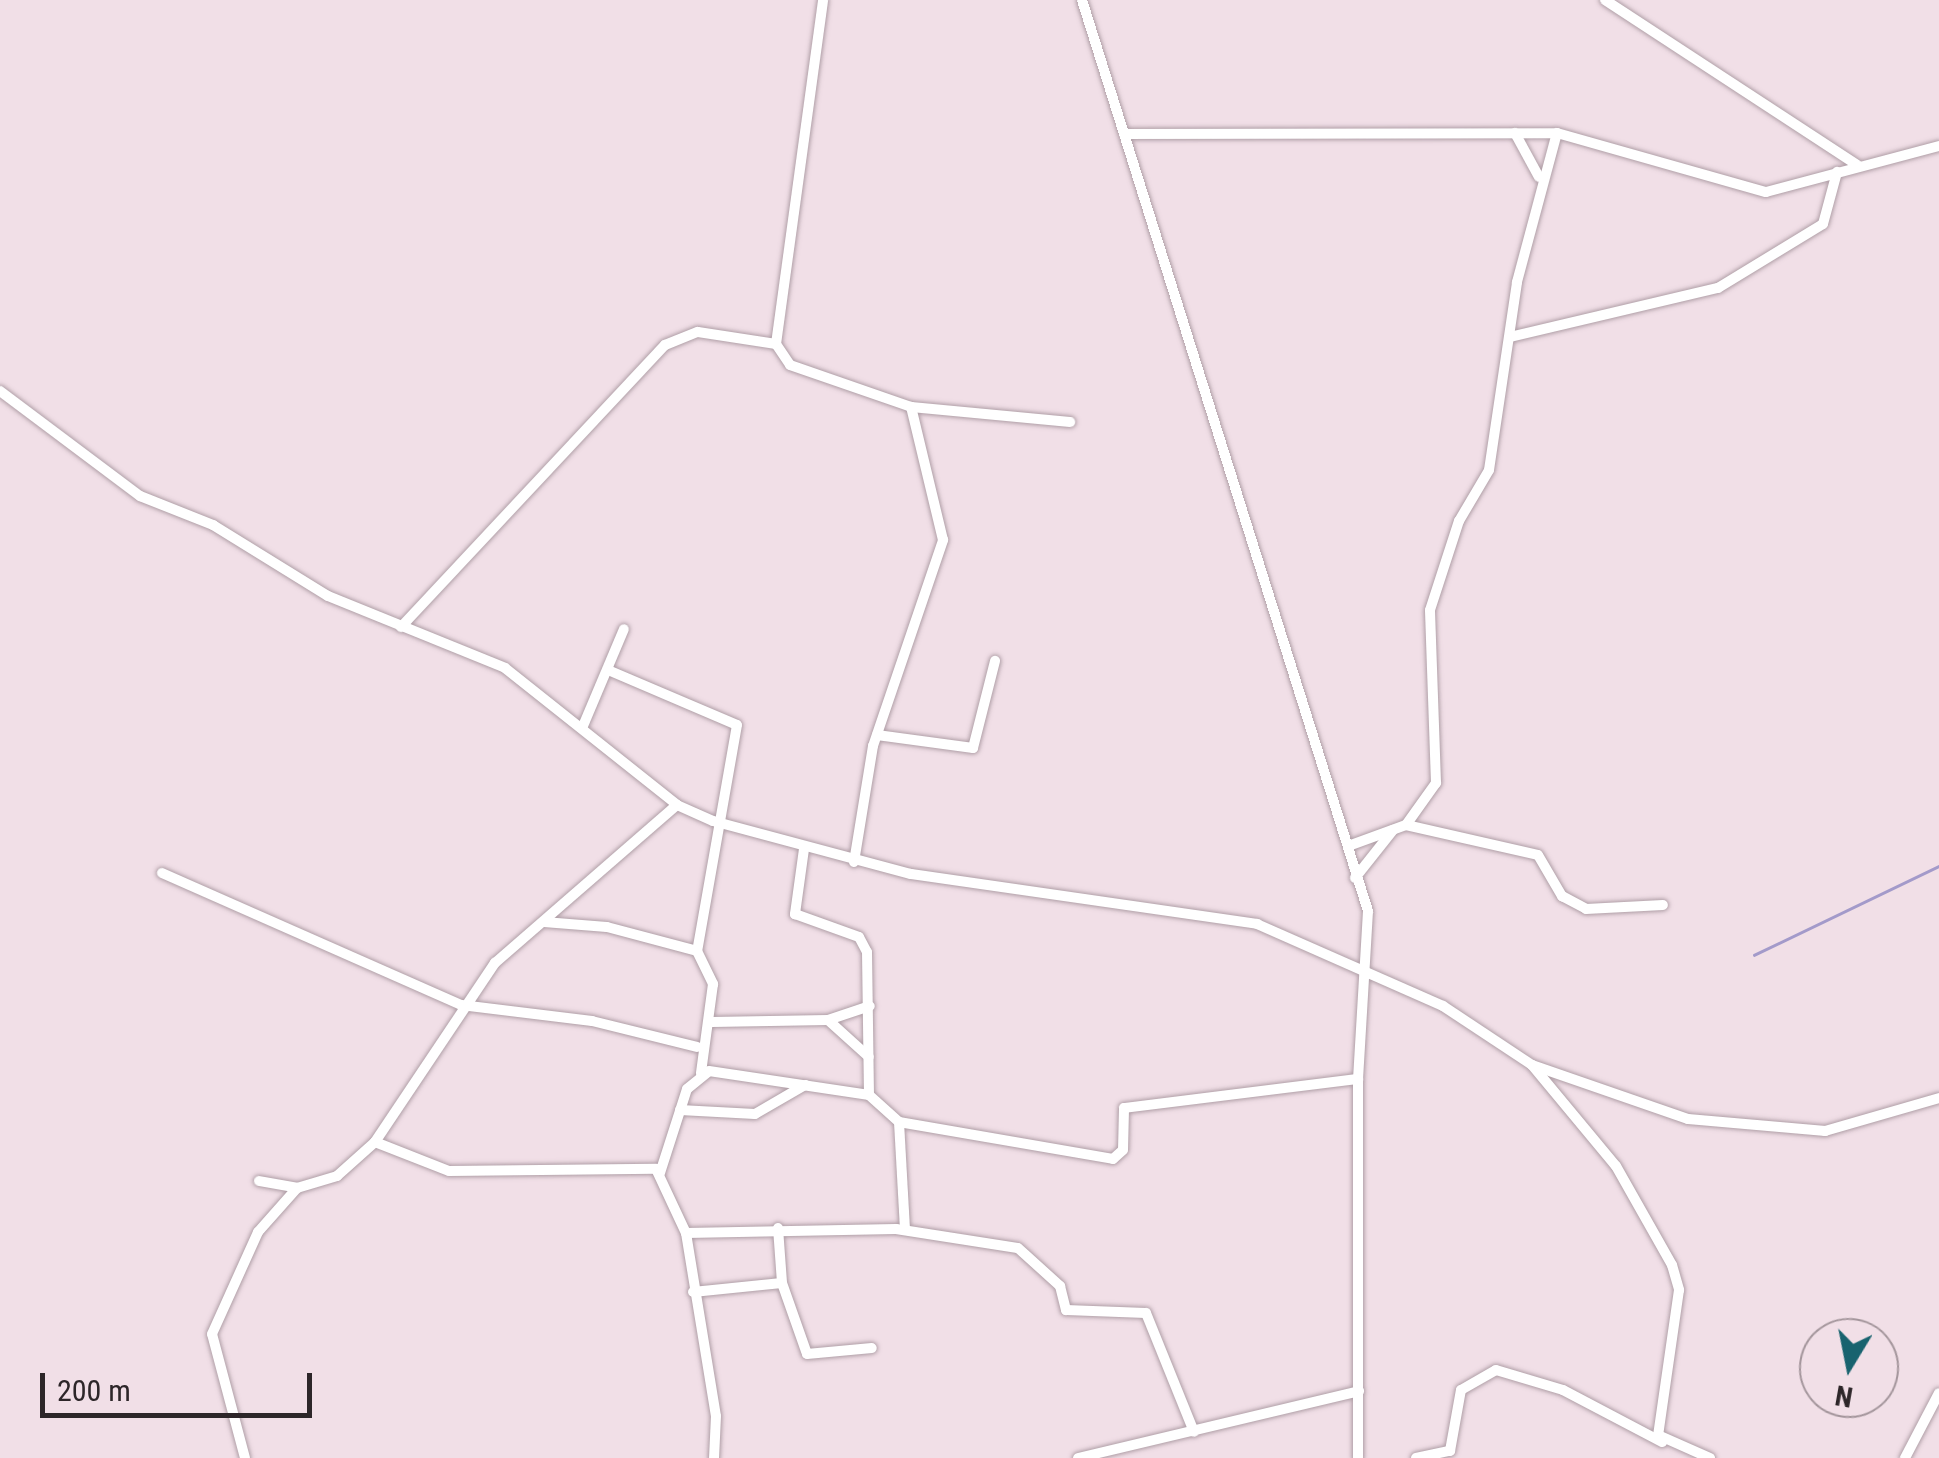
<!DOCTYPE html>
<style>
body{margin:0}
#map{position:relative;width:1939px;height:1458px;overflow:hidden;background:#f1dfe7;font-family:"Roboto Condensed",sans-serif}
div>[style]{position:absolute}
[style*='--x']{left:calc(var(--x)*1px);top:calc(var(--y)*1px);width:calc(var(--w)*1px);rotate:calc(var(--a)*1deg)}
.stream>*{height:2.5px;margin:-1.25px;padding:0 1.25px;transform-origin:1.25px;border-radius:1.25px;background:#a39aca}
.roads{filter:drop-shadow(0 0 2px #b09fa7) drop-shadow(0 0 2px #b09fa7)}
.minor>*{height:10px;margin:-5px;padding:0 5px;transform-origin:5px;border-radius:5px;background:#fff}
span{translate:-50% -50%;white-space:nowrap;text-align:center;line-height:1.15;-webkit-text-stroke:10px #f1dfe7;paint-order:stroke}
.north{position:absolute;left:1799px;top:1318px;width:100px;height:100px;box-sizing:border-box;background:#f1dfe7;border:2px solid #a3959b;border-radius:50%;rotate:190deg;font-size:28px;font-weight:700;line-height:40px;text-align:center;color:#2d2629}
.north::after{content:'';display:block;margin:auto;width:35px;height:45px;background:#18636f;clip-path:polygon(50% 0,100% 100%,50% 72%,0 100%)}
.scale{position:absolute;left:40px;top:1373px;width:272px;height:45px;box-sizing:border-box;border:5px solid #2d2629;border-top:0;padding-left:12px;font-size:30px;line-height:35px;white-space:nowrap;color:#2d2629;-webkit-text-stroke:8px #f1dfe7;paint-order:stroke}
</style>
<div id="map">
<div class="stream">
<div style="--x:1754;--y:955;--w:205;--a:-25.7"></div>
</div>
<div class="roads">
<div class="minor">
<div style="--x:1082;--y:0;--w:955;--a:72.57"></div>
<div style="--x:1368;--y:911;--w:168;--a:93.4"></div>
<div style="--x:1358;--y:1079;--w:379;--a:90"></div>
<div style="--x:1605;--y:0;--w:301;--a:33.2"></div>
<div style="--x:1515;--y:133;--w:50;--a:61.4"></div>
<div style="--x:1124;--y:134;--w:433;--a:-0.1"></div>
<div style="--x:1557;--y:133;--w:217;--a:15.8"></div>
<div style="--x:1766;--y:192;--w:179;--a:-14.9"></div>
<div style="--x:1510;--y:337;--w:214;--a:-13.3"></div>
<div style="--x:1718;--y:288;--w:123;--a:-31.4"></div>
<div style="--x:1823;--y:224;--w:54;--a:-74.9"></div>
<div style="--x:776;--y:344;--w:347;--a:-82.2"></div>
<div style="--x:0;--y:391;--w:175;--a:36.9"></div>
<div style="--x:140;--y:496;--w:79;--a:21.7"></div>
<div style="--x:213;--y:525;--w:135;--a:31.7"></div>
<div style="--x:328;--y:596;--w:191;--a:22.1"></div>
<div style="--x:505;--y:668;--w:220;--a:38.5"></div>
<div style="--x:677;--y:805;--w:39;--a:24"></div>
<div style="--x:713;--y:821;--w:205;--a:15"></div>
<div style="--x:911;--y:874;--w:350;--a:8.2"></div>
<div style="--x:1257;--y:924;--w:203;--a:23.8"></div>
<div style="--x:1443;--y:1006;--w:107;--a:33.5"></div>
<div style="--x:1532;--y:1065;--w:165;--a:19.1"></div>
<div style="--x:1688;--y:1119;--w:138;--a:5"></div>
<div style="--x:1825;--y:1131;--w:119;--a:-16.1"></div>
<div style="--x:401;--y:627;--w:386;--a:-46.9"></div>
<div style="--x:665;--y:345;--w:35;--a:-22"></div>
<div style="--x:698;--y:332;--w:79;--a:8.7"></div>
<div style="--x:776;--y:344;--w:25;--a:56"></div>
<div style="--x:790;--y:365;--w:128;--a:19.1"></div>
<div style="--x:911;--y:407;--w:160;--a:5.4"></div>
<div style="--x:608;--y:670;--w:140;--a:23.1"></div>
<div style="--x:737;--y:725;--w:230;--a:100"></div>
<div style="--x:697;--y:951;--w:37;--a:64"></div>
<div style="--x:713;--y:984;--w:90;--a:97.7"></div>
<div style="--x:583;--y:726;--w:105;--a:-67.1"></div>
<div style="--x:877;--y:735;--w:97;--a:7.7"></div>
<div style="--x:973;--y:748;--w:90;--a:-75.8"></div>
<div style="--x:1406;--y:825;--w:135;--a:12.8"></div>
<div style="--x:1538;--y:855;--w:48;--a:59.7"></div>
<div style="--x:1562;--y:896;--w:27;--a:28"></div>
<div style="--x:1586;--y:909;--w:77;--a:-3"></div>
<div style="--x:1351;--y:845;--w:59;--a:-20"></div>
<div style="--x:1406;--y:825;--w:52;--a:-54.5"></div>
<div style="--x:1436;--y:783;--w:173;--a:-92"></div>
<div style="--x:1430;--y:610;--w:94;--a:-72"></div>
<div style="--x:1459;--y:521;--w:59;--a:-59.5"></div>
<div style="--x:1489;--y:470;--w:190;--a:-81.5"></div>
<div style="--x:1517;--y:282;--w:154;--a:-75"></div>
<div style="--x:804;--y:849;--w:66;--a:97.9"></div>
<div style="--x:795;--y:914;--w:68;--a:19.8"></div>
<div style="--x:859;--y:937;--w:17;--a:62"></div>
<div style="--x:867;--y:952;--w:143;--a:89.2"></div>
<div style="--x:854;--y:862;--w:118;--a:-80.7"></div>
<div style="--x:873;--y:746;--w:218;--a:-71.2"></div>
<div style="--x:943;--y:540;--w:137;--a:-103.5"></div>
<div style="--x:162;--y:873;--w:327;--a:23.8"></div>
<div style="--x:461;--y:1005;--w:132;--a:7"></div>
<div style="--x:592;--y:1021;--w:108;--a:13.9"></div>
<div style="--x:1355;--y:878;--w:61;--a:-51.6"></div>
<div style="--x:544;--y:922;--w:63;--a:4.5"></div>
<div style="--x:607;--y:927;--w:93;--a:14.9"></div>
<div style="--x:828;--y:1020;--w:55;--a:42.1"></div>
<div style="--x:712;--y:1022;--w:116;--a:-1"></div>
<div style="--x:828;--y:1020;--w:44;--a:-18.4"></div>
<div style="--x:1532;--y:1065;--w:131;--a:50.3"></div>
<div style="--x:1616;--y:1166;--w:114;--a:60.5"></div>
<div style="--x:1672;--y:1265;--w:26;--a:74"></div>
<div style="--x:1679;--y:1290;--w:147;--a:98.2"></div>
<div style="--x:1658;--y:1435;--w:57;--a:23.9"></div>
<div style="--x:680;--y:1110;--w:75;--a:3.1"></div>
<div style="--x:755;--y:1114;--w:58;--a:-30.1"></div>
<div style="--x:899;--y:1122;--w:108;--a:86.8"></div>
<div style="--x:375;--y:1142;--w:79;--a:21.4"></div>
<div style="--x:449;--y:1171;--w:207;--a:-0.6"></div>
<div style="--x:656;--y:1169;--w:71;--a:64.9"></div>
<div style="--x:686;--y:1233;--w:185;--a:80.7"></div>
<div style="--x:716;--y:1416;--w:42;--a:92.7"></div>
<div style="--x:660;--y:1173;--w:88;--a:-72.2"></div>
<div style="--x:687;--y:1089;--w:28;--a:-39"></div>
<div style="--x:709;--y:1071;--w:162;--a:8.5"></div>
<div style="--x:869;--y:1095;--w:40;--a:42"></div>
<div style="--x:899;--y:1122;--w:217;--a:9.8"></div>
<div style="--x:1113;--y:1159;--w:13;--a:-42"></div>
<div style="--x:1123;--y:1150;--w:42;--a:-88.6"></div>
<div style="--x:1124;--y:1108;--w:236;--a:-7.1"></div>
<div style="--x:259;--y:1181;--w:39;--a:10"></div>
<div style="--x:778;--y:1228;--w:55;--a:85.8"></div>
<div style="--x:782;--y:1283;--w:75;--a:70.6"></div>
<div style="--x:807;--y:1354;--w:65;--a:-5.3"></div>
<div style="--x:686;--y:1233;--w:210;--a:-1.1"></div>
<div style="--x:896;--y:1229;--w:123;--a:8.9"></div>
<div style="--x:1018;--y:1248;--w:57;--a:42.1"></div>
<div style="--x:1060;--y:1286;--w:25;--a:76"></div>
<div style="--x:1066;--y:1310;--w:80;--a:2.1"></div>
<div style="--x:1146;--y:1313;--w:128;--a:68"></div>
<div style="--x:693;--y:1292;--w:89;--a:-5.8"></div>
<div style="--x:245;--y:1458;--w:128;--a:-104.9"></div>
<div style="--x:212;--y:1334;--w:112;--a:-65.7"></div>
<div style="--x:258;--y:1232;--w:59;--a:-48.4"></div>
<div style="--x:297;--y:1188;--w:42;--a:-16.7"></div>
<div style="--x:337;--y:1176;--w:51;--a:-41.8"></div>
<div style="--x:375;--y:1142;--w:216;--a:-56.2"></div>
<div style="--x:495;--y:963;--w:241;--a:-41"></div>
<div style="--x:1078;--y:1458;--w:289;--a:-13.4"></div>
<div style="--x:1416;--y:1458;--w:35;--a:-12"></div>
<div style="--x:1450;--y:1451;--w:62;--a:-79.8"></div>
<div style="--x:1461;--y:1390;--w:40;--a:-29.7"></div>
<div style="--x:1496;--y:1370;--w:70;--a:16.6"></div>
<div style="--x:1563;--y:1390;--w:112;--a:27.7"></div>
<div style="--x:1905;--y:1458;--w:73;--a:-62.4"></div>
</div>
</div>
<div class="north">N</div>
<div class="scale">200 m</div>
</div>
